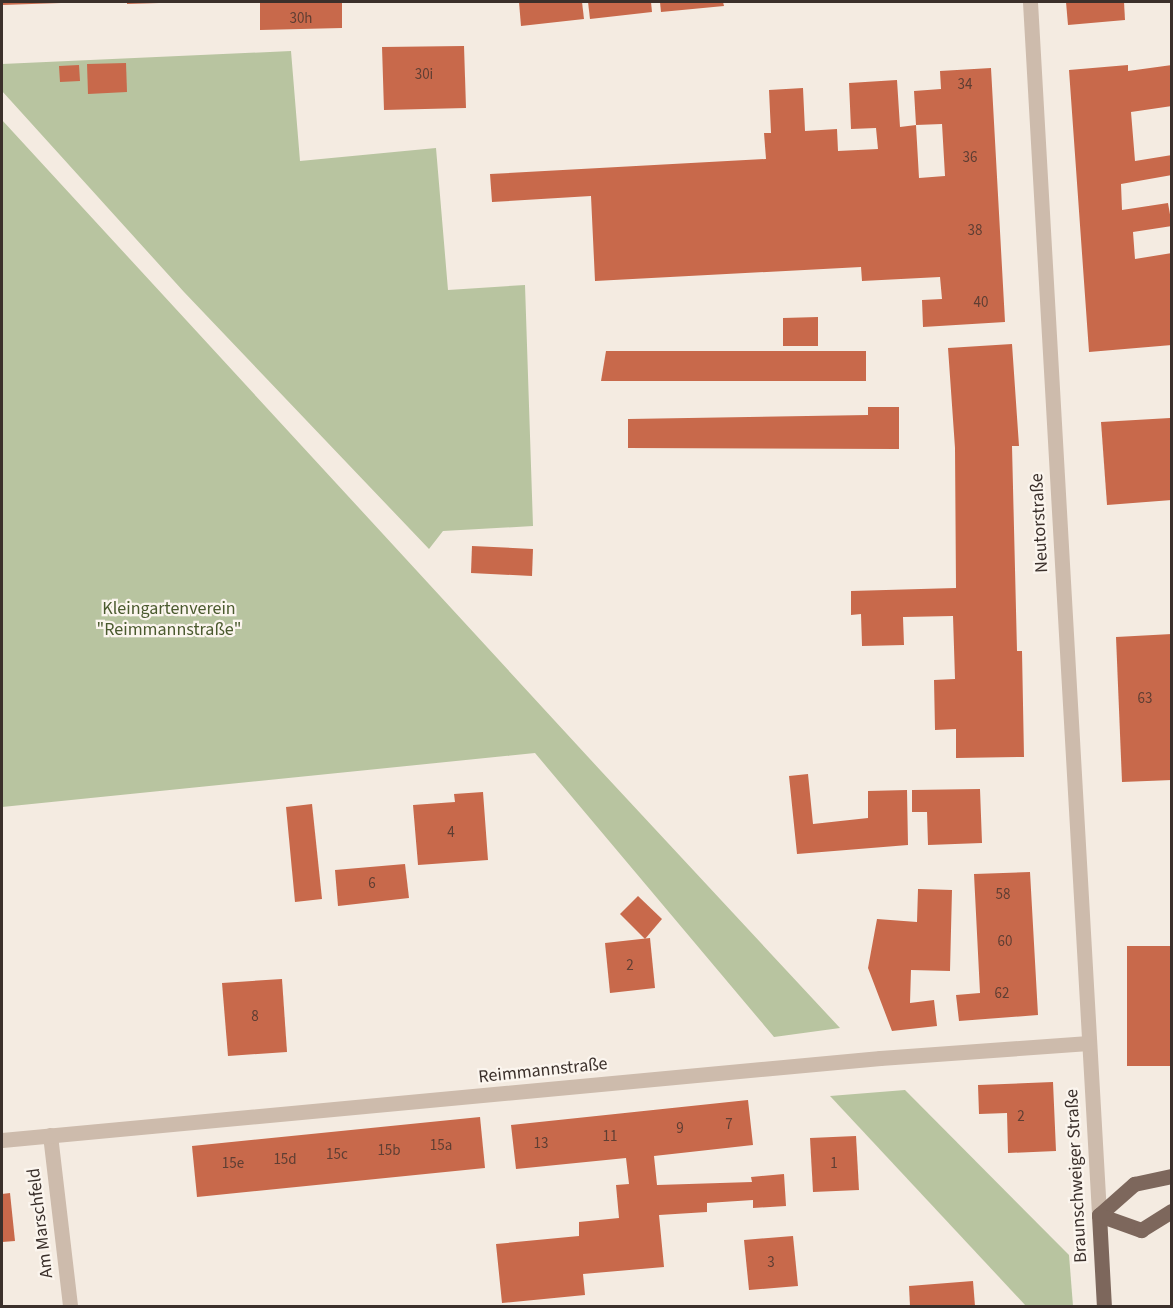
<!DOCTYPE html>
<meta charset="utf-8">
<style>
body{margin:0}
#map{position:relative;width:1173px;height:1308px;overflow:hidden;background:#f4ebe1;font-family:"Source Sans 3",sans-serif}
div>[style]{position:absolute}
[style*='--x']{left:calc(var(--x)*1px);top:calc(var(--y)*1px);width:calc(var(--w)*1px);rotate:calc(var(--a)*1deg)}
.green>*{inset:0;background:#b8c4a0}
.building>*{inset:0;background:#c8694b}
.minor>*{height:15px;margin:-7.5px;padding:0 7.5px;transform-origin:7.5px;border-radius:7.5px;background:#cdbbac}
.major>*{height:15px;margin:-7.5px;padding:0 7.5px;transform-origin:7.5px;border-radius:7.5px;background:#7d675c}
span{translate:-50% -50%;white-space:nowrap;text-align:center;line-height:1.15;-webkit-text-stroke:4.5px #fbf5ee;paint-order:stroke}
.number-label{font-size:15px;color:#5e3e33}
.number-label span{-webkit-text-stroke-width:0}
.street-label{font-size:18px;color:#3b302b}
.park-label{font-size:18px;color:#4a5a2e}
.frame{position:absolute;inset:0;border:3px solid #3b302b;pointer-events:none}
</style>
<div id="map">
<div class="green">
<div style="clip-path:polygon(291px 51px,300px 161px,436px 148px,448px 290px,525px 285px,533px 526px,443px 531px,429px 549px,184px 292px,2px 91px,2px 64px)"></div>
<div style="clip-path:polygon(2px 120px,601px 771px,840px 1028px,774px 1037px,535px 753px,2px 807px)"></div>
<div style="clip-path:polygon(905px 1090px,1069px 1255px,1073px 1306px,1026px 1306px,830px 1096px)"></div>
</div>
<div class="building">
<div style="clip-path:polygon(2px 2px,61px 2px,61px 3px,2px 5px)"></div>
<div style="clip-path:polygon(127px 2px,159px 2px,159px 3px,127px 4px)"></div>
<div style="clip-path:polygon(260px 2px,342px 2px,342px 28px,260px 30px)"></div>
<div style="clip-path:polygon(519px 2px,582px 2px,584px 19px,521px 26px)"></div>
<div style="clip-path:polygon(588px 2px,651px 2px,652px 12px,590px 19px)"></div>
<div style="clip-path:polygon(660px 2px,723px 2px,724px 6px,661px 12px)"></div>
<div style="clip-path:polygon(1066px 2px,1124px 2px,1125px 20px,1068px 25px)"></div>
<div style="clip-path:polygon(464px 46px,466px 108px,384px 110px,382px 47px)"></div>
<div style="clip-path:polygon(126px 63px,127px 92px,88px 94px,87px 64px)"></div>
<div style="clip-path:polygon(79px 65px,80px 81px,60px 82px,59px 66px)"></div>
<div style="clip-path:polygon(1128px 65px,1128px 71px,1172px 65px,1172px 106px,1131px 112px,1135px 161px,1172px 155px,1172px 175px,1121px 184px,1122px 210px,1168px 203px,1172px 226px,1133px 232px,1135px 259px,1172px 253px,1172px 345px,1089px 352px,1069px 70px)"></div>
<div style="clip-path:polygon(evenodd,991px 68px,1005px 322px,923px 327px,922px 300px,942px 299px,940px 277px,862px 281px,861px 267px,595px 281px,591px 196px,492px 202px,490px 174px,766px 159px,764px 133px,771px 133px,769px 90px,803px 88px,805px 131px,837px 129px,838px 151px,878px 149px,876px 128px,851px 129px,849px 83px,897px 80px,900px 127px,916px 125px,914px 91px,941px 89px,940px 71px,991px 68px,942px 124px,945px 176px,919px 178px,916px 125px,942px 124px)"></div>
<div style="clip-path:polygon(818px 317px,818px 346px,783px 346px,783px 318px)"></div>
<div style="clip-path:polygon(1012px 344px,1019px 446px,1012px 446px,1017px 651px,1022px 651px,1024px 757px,956px 758px,956px 729px,935px 730px,934px 680px,955px 679px,953px 616px,903px 617px,904px 645px,862px 646px,861px 614px,851px 615px,851px 591px,956px 588px,955px 448px,948px 348px)"></div>
<div style="clip-path:polygon(606px 351px,866px 351px,866px 381px,601px 381px)"></div>
<div style="clip-path:polygon(868px 407px,899px 407px,899px 449px,628px 448px,628px 419px,868px 415px)"></div>
<div style="clip-path:polygon(1170px 418px,1172px 500px,1107px 505px,1101px 422px)"></div>
<div style="clip-path:polygon(472px 546px,533px 549px,532px 576px,471px 573px)"></div>
<div style="clip-path:polygon(1172px 634px,1172px 780px,1122px 782px,1116px 637px)"></div>
<div style="clip-path:polygon(808px 774px,813px 824px,868px 818px,868px 791px,907px 790px,908px 845px,797px 854px,789px 776px)"></div>
<div style="clip-path:polygon(980px 789px,982px 843px,928px 845px,927px 812px,912px 812px,912px 790px)"></div>
<div style="clip-path:polygon(483px 792px,488px 860px,418px 865px,413px 805px,455px 802px,454px 794px)"></div>
<div style="clip-path:polygon(312px 804px,322px 899px,295px 902px,286px 807px)"></div>
<div style="clip-path:polygon(405px 864px,409px 898px,338px 906px,335px 870px)"></div>
<div style="clip-path:polygon(1030px 872px,1038px 1015px,959px 1021px,956px 995px,980px 993px,974px 874px)"></div>
<div style="clip-path:polygon(918px 889px,952px 890px,950px 971px,911px 970px,910px 1003px,934px 1000px,937px 1026px,892px 1031px,868px 968px,877px 919px,917px 922px)"></div>
<div style="clip-path:polygon(638px 896px,662px 919px,645px 939px,620px 914px)"></div>
<div style="clip-path:polygon(650px 938px,655px 988px,610px 993px,605px 943px)"></div>
<div style="clip-path:polygon(1127px 946px,1172px 946px,1172px 1066px,1127px 1066px)"></div>
<div style="clip-path:polygon(282px 979px,287px 1052px,228px 1056px,222px 983px)"></div>
<div style="clip-path:polygon(1053px 1082px,1056px 1151px,1008px 1153px,1007px 1113px,979px 1114px,978px 1085px)"></div>
<div style="clip-path:polygon(748px 1100px,753px 1145px,654px 1156px,657px 1185px,752px 1182px,751px 1177px,784px 1174px,786px 1206px,753px 1208px,753px 1200px,707px 1203px,707px 1212px,659px 1215px,664px 1267px,583px 1274px,585px 1295px,502px 1303px,496px 1244px,579px 1236px,579px 1222px,619px 1218px,616px 1185px,629px 1184px,626px 1158px,516px 1169px,511px 1125px)"></div>
<div style="clip-path:polygon(480px 1117px,485px 1168px,197px 1197px,192px 1146px)"></div>
<div style="clip-path:polygon(856px 1136px,859px 1190px,813px 1192px,810px 1138px)"></div>
<div style="clip-path:polygon(10px 1193px,15px 1241px,2px 1242px,2px 1194px)"></div>
<div style="clip-path:polygon(793px 1236px,798px 1286px,749px 1290px,744px 1240px)"></div>
<div style="clip-path:polygon(973px 1281px,975px 1306px,910px 1306px,909px 1286px)"></div>
</div>
<div class="minor">
<div style="--x:1030;--y:2;--w:1215;--a:86.74"></div>
<div style="--x:50;--y:1135;--w:172;--a:83.3"></div>
<div style="--x:2;--y:1140;--w:882;--a:-5.34"></div>
<div style="--x:880;--y:1058;--w:209;--a:-4.1"></div>
</div>
<div class="major">
<div style="--x:1099;--y:1215;--w:91;--a:86.9"></div>
<div style="--x:1099;--y:1215;--w:47;--a:-41.5"></div>
<div style="--x:1134;--y:1184;--w:39;--a:-12"></div>
<div style="--x:1099;--y:1215;--w:45;--a:19.7"></div>
<div style="--x:1141;--y:1230;--w:36;--a:-32"></div>
</div>
<div class="number-label">
<span style="left:301px;top:19px">30h</span>
<span style="left:424px;top:75px">30i</span>
<span style="left:965px;top:85px">34</span>
<span style="left:970px;top:158px">36</span>
<span style="left:975px;top:231px">38</span>
<span style="left:981px;top:303px">40</span>
<span style="left:1145px;top:699px">63</span>
<span style="left:451px;top:833px">4</span>
<span style="left:372px;top:884px">6</span>
<span style="left:1003px;top:895px">58</span>
<span style="left:1005px;top:942px">60</span>
<span style="left:630px;top:966px">2</span>
<span style="left:1002px;top:994px">62</span>
<span style="left:255px;top:1017px">8</span>
<span style="left:1021px;top:1117px">2</span>
<span style="left:729px;top:1125px">7</span>
<span style="left:680px;top:1129px">9</span>
<span style="left:610px;top:1137px">11</span>
<span style="left:541px;top:1144px">13</span>
<span style="left:441px;top:1146px">15a</span>
<span style="left:389px;top:1151px">15b</span>
<span style="left:337px;top:1155px">15c</span>
<span style="left:285px;top:1160px">15d</span>
<span style="left:233px;top:1164px">15e</span>
<span style="left:834px;top:1164px">1</span>
<span style="left:771px;top:1263px">3</span>
</div>
<div class="street-label">
<span style="left:1040px;top:523px;rotate:-93deg">Neutorstraße</span>
<span style="left:543px;top:1071px;rotate:-6deg">Reimmannstraße</span>
<span style="left:1077px;top:1176px;rotate:-93deg">Braunschweiger Straße</span>
<span style="left:41px;top:1223px;rotate:-97deg">Am Marschfeld</span>
</div>
<div class="park-label">
<span style="left:169px;top:620px">Kleingartenverein<br>"Reimmannstraße"</span>
</div>
<div class="frame"></div>
</div>
